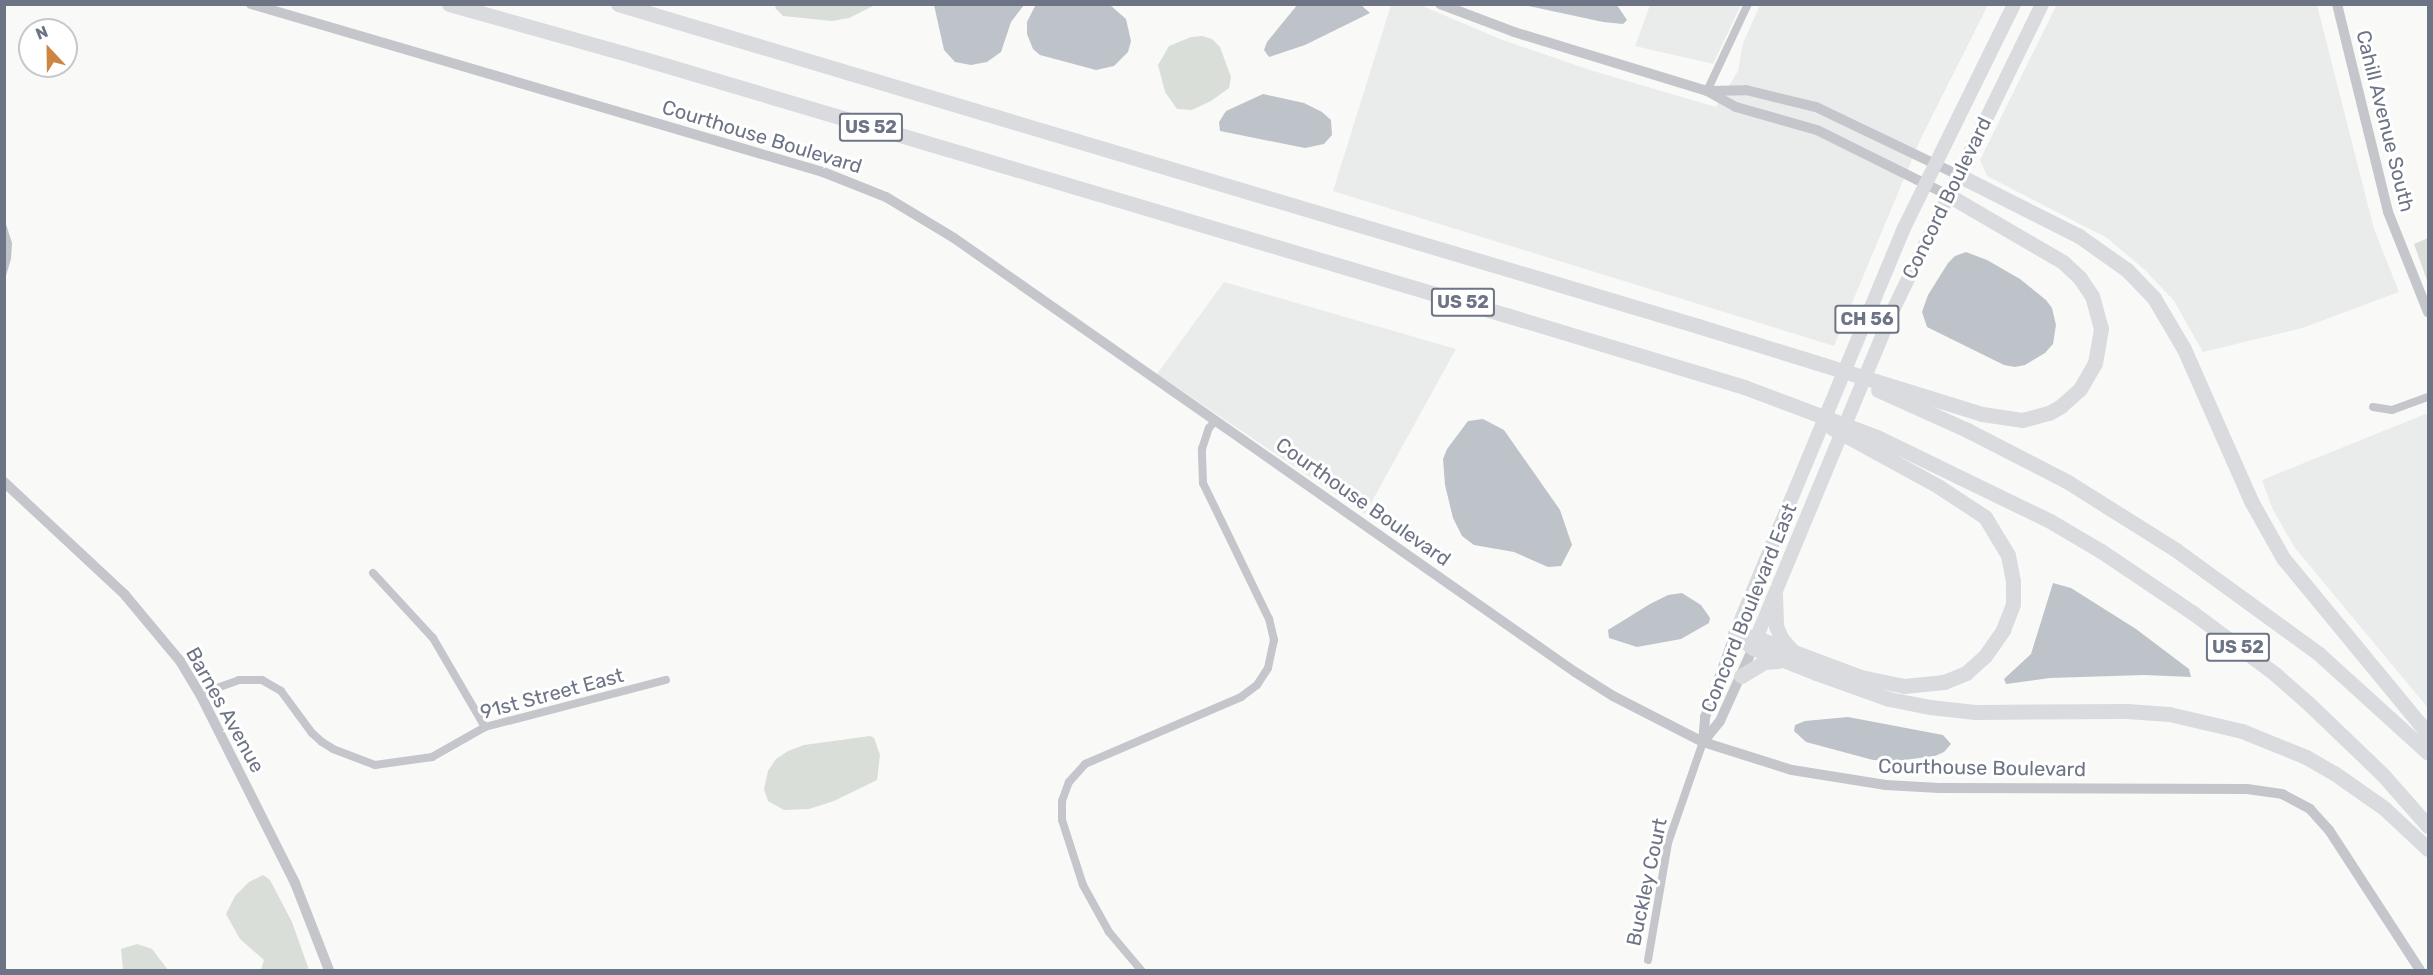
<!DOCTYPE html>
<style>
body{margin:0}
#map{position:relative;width:2433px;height:975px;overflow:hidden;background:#f9faf8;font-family:Rubik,sans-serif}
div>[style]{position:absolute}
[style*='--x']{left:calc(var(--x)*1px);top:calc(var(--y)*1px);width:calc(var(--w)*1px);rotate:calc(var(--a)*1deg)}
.built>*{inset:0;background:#eaebeb}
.green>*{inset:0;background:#d9ded8}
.water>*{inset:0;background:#bec3ca}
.minor>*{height:8px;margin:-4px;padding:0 4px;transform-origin:4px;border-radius:4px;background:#c4c6cb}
.tertiary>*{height:10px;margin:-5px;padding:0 5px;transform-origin:5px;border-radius:5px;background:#c4c6cb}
.primary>*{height:14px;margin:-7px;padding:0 7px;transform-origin:7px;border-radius:7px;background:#d9dbdf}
.motorway>*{height:15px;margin:-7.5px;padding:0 7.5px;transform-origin:7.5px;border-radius:7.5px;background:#d9dbdf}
span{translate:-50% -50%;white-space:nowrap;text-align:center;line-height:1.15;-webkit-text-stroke:6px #fff;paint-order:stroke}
.shield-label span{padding:2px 4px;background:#fff;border:2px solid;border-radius:4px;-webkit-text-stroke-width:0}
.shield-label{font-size:18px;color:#6c7485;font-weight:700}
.street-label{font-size:20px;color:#6c7485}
.frame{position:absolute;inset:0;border:6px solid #6c7485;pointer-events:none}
.north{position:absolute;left:18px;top:18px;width:60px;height:60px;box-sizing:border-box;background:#fff;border:2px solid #c4c7ce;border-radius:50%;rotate:338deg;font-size:16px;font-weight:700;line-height:24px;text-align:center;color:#6c7485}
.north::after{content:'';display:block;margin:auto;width:21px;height:27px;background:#cf8542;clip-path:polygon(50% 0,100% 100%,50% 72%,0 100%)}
</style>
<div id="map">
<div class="built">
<div style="clip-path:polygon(2057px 4px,2317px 5px,2374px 229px,2399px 292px,2302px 328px,2203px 352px,2174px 301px,2145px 270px,2107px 238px,1987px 176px,1980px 160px)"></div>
<div style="clip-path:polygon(1391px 5px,1420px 5px,1500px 39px,1590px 70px,1716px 107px,1738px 71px,1743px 43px,1760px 5px,1988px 5px,1921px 138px,1834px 346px,1333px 191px)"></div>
<div style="clip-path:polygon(1650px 5px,1650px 4px,1741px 5px,1713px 64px,1635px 46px)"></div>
<div style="clip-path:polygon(1224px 282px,1456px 349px,1365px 514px,1157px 374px)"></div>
<div style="clip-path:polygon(2428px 413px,2428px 708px,2295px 548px,2273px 510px,2262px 480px)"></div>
</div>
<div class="green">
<div style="clip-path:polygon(776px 5px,776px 4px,875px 5px,849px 18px,832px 21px,783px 16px,775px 8px)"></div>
<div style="clip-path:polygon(1202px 36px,1212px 39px,1220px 47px,1231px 77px,1229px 88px,1211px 101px,1192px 110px,1177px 109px,1165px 92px,1158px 65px,1169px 46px,1191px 37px)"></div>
<div style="clip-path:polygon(2428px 238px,2428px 283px,2414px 244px)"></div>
<div style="clip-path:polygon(870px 736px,874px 738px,880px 755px,877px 780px,834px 801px,809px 809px,784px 810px,768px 801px,764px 789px,768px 771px,776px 759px,788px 751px,804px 745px)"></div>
<div style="clip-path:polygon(263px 875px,270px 880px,292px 922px,309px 970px,261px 970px,264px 960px,240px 939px,226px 914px,235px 896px,249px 882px)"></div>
<div style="clip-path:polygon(137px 944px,152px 949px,168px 970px,123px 970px,121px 949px)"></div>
</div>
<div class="water">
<div style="clip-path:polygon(1036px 4px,1110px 5px,1126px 19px,1131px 41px,1128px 52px,1114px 66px,1096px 70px,1040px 55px,1033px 49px,1027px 34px,1027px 22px)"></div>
<div style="clip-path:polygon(1298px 4px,1361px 5px,1370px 13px,1305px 45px,1269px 57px,1264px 50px,1267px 42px)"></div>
<div style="clip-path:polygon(934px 5px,934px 4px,1024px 5px,1011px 22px,1001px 52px,987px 62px,971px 65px,955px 62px,944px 50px)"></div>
<div style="clip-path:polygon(1524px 5px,1617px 5px,1627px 20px,1623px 24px,1603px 22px)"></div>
<div style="clip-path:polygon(1263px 94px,1304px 103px,1322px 112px,1331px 120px,1332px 135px,1324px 144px,1305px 148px,1220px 131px,1219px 122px,1226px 111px)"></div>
<div style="clip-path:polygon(5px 221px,12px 243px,11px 259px,5px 279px)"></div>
<div style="clip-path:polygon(1966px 252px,1987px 260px,2020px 279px,2046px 300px,2052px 308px,2056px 325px,2053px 344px,2045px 353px,2025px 365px,2015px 367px,2004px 365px,1927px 327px,1922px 312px,1928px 295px,1948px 263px,1955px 256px)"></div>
<div style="clip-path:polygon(1483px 419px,1504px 430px,1560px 510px,1572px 545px,1561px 566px,1548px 567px,1514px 552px,1474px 545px,1462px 536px,1453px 518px,1445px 485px,1443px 459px,1447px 449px,1468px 421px)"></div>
<div style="clip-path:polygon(2053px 583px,2071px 588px,2136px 629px,2189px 669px,2191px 677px,2144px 675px,2050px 678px,2006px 684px,2004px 679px,2031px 654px)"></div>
<div style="clip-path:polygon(1682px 593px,1701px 605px,1710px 618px,1709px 623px,1681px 639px,1637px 647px,1609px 638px,1608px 630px,1650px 604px,1668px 595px)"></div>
<div style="clip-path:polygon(1848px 717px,1943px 735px,1951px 744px,1944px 752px,1935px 756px,1896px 761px,1873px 760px,1806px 742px,1794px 731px,1795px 725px,1805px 721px)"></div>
</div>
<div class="minor">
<div style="--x:1707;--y:91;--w:96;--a:-64.8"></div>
<div style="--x:2373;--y:407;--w:19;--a:9"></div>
<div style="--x:2392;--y:410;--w:38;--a:-20"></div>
<div style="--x:373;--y:573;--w:88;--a:47.3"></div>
<div style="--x:433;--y:638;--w:103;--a:59.7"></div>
<div style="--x:200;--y:694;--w:41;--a:-19.7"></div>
<div style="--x:239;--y:680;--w:23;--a:0"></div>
<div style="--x:262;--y:680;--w:22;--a:30"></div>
<div style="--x:281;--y:691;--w:52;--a:53.6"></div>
<div style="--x:312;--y:733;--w:13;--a:42"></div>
<div style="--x:322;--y:742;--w:13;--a:32"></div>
<div style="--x:333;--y:749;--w:45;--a:20.9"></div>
<div style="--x:375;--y:765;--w:58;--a:-8"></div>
<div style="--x:432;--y:757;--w:61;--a:-29.5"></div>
<div style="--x:485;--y:727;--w:187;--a:-14.6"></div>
<div style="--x:1648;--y:960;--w:119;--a:-80.3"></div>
<div style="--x:1668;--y:843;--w:107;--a:-70.9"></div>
<div style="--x:1141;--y:970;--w:50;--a:-130.1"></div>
<div style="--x:1109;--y:932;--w:54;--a:-119"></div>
<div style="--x:1083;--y:885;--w:68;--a:-107.9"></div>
<div style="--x:1062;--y:820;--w:19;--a:-90"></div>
<div style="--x:1062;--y:801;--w:20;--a:-70"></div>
<div style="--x:1069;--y:782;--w:24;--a:-48"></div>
<div style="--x:1085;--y:764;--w:170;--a:-23.2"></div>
<div style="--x:1241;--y:697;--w:20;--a:-37"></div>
<div style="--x:1257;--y:685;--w:20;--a:-57"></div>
<div style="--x:1268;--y:668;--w:29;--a:-78"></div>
<div style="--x:1274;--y:640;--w:22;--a:-103"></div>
<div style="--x:1269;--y:619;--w:151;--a:-115.9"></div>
<div style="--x:1203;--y:483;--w:34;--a:-92"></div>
<div style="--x:1202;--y:449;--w:22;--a:-72"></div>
<div style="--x:1209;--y:428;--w:9;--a:-49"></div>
</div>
<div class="tertiary">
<div style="--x:251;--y:4;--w:596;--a:16.37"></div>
<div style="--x:823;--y:172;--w:68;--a:21.6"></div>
<div style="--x:886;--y:197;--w:79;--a:31.1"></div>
<div style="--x:954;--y:238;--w:758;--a:34.95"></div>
<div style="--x:1575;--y:672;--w:45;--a:32.3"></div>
<div style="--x:1613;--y:696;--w:101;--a:27.1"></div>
<div style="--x:1703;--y:742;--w:93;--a:17.5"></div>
<div style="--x:1792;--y:770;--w:95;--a:9.1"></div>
<div style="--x:1886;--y:785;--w:53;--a:3.2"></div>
<div style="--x:1939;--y:788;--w:308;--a:0.2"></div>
<div style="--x:2247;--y:789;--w:35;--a:8"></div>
<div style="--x:2282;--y:794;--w:32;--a:28"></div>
<div style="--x:2310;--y:809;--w:28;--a:48"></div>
<div style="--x:2329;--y:830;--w:167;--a:57"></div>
<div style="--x:1440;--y:4;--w:79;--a:20.7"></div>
<div style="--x:1514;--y:32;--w:202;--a:17"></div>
<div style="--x:1707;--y:91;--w:33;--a:29"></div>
<div style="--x:1736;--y:107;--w:84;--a:15.9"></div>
<div style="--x:1817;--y:130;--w:146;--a:26.4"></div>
<div style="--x:2337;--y:4;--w:214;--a:76.2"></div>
<div style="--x:2388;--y:212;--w:108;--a:68.2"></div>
<div style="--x:1707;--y:91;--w:39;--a:-1"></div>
<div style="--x:1746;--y:90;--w:72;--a:13.7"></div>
<div style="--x:1816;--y:107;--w:157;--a:25.6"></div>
<div style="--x:4;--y:482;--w:166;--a:43"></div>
<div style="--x:125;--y:595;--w:86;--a:50.2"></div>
<div style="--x:180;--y:661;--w:39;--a:59"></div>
<div style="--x:200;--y:694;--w:212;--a:63.3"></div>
<div style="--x:295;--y:883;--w:93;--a:68.7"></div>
<div style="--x:1703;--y:742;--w:25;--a:-85"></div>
<div style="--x:1705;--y:717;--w:88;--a:-70.1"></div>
<div style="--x:1703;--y:742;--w:27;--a:-51"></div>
<div style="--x:1720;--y:721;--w:80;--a:-65.7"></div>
</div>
<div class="primary">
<div style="--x:1735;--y:634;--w:440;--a:-67.4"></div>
<div style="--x:1904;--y:228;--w:250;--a:-63.8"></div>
<div style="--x:1753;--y:646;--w:360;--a:-67.4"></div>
<div style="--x:1891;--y:314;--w:345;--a:-64"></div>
</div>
<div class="motorway">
<div style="--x:449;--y:4;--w:199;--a:15.7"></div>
<div style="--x:641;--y:58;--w:902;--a:16.55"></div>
<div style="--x:1506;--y:315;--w:249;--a:16.8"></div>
<div style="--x:1744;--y:387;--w:142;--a:20.6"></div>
<div style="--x:1877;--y:437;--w:192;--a:25.9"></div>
<div style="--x:2050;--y:521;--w:59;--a:30.5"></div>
<div style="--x:2101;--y:551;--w:111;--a:34"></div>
<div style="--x:2193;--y:613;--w:102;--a:36.6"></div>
<div style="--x:2275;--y:674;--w:44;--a:41.3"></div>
<div style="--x:2308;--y:703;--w:104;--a:43.8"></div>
<div style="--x:2383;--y:775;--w:68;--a:48.6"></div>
<div style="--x:618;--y:4;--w:1127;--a:16.6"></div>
<div style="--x:1698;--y:326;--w:297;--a:17.2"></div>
<div style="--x:1982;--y:414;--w:40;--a:8.5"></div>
<div style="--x:2022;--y:420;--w:28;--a:-15"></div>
<div style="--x:2049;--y:413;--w:14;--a:-30"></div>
<div style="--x:2061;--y:406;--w:25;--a:-42"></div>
<div style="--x:2080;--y:389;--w:30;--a:-60"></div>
<div style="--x:2095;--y:363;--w:35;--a:-80"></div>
<div style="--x:2101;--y:329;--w:34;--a:-105"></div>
<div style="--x:2092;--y:296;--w:22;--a:-124"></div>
<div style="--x:2080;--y:278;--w:23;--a:-137"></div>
<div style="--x:2063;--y:262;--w:133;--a:-149.8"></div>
<div style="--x:1958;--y:175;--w:136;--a:26.8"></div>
<div style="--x:2079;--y:236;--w:59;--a:35.3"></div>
<div style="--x:2127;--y:270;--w:39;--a:46"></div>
<div style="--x:2154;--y:298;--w:59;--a:59.5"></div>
<div style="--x:2184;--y:349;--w:166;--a:66.2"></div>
<div style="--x:2251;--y:501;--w:65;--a:60.7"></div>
<div style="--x:2283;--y:558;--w:228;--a:50.5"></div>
<div style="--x:1878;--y:390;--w:98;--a:24.2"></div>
<div style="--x:1967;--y:430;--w:114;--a:27.2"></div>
<div style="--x:2068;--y:482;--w:128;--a:32.2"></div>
<div style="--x:2176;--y:550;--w:177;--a:36"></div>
<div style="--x:2319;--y:654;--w:147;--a:42.2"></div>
<div style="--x:1775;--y:594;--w:32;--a:88"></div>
<div style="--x:1776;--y:626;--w:13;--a:67"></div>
<div style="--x:1781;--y:638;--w:18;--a:49"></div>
<div style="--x:1735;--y:634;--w:23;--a:38"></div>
<div style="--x:1753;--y:648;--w:68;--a:21.6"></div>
<div style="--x:1816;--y:673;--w:77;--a:19.6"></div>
<div style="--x:1889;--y:699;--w:42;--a:11"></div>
<div style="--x:1930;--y:707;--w:45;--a:6.3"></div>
<div style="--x:1975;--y:712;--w:152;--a:-0.4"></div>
<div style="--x:2127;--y:711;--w:42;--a:4.1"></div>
<div style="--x:2169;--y:714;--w:75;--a:13.1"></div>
<div style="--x:2242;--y:731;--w:69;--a:22.1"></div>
<div style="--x:2306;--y:757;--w:32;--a:30"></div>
<div style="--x:2334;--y:773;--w:61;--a:35"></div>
<div style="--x:2384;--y:808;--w:60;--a:43"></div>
<div style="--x:1739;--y:634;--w:18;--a:13"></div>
<div style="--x:1757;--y:638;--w:111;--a:20.6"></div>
<div style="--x:1861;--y:677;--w:44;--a:11.8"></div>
<div style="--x:1904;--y:686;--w:40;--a:-5.7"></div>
<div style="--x:1944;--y:682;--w:24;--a:-22"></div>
<div style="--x:1966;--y:673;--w:25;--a:-42"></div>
<div style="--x:1985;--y:656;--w:32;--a:-55"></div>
<div style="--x:2003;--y:630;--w:28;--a:-69"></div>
<div style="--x:2013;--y:604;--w:23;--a:-90"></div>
<div style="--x:2013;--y:581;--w:26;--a:-101"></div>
<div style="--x:2008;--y:555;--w:44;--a:-121.2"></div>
<div style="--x:1985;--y:517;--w:56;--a:-146.6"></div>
<div style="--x:1938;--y:486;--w:121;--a:-151.3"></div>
<div style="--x:1741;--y:676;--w:27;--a:-31"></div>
<div style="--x:1764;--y:662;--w:15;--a:-4"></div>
</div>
<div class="shield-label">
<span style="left:871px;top:127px">US 52</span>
<span style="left:1463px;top:302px">US 52</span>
<span style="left:1867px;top:319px">CH 56</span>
<span style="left:2238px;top:647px">US 52</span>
</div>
<div class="street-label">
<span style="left:2385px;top:121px;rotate:76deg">Cahill Avenue South</span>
<span style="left:762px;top:137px;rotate:17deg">Courthouse Boulevard</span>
<span style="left:1947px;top:198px;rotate:-64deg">Concord Boulevard</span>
<span style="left:1363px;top:502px;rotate:35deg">Courthouse Boulevard</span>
<span style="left:1749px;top:608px;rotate:-68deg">Concord Boulevard East</span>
<span style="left:552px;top:694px;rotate:-15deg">91st Street East</span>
<span style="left:225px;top:710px;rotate:61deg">Barnes Avenue</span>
<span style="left:1982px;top:768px;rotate:1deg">Courthouse Boulevard</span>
<span style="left:1647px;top:882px;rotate:-78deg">Buckley Court</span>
</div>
<div class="frame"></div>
<div class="north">N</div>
</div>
